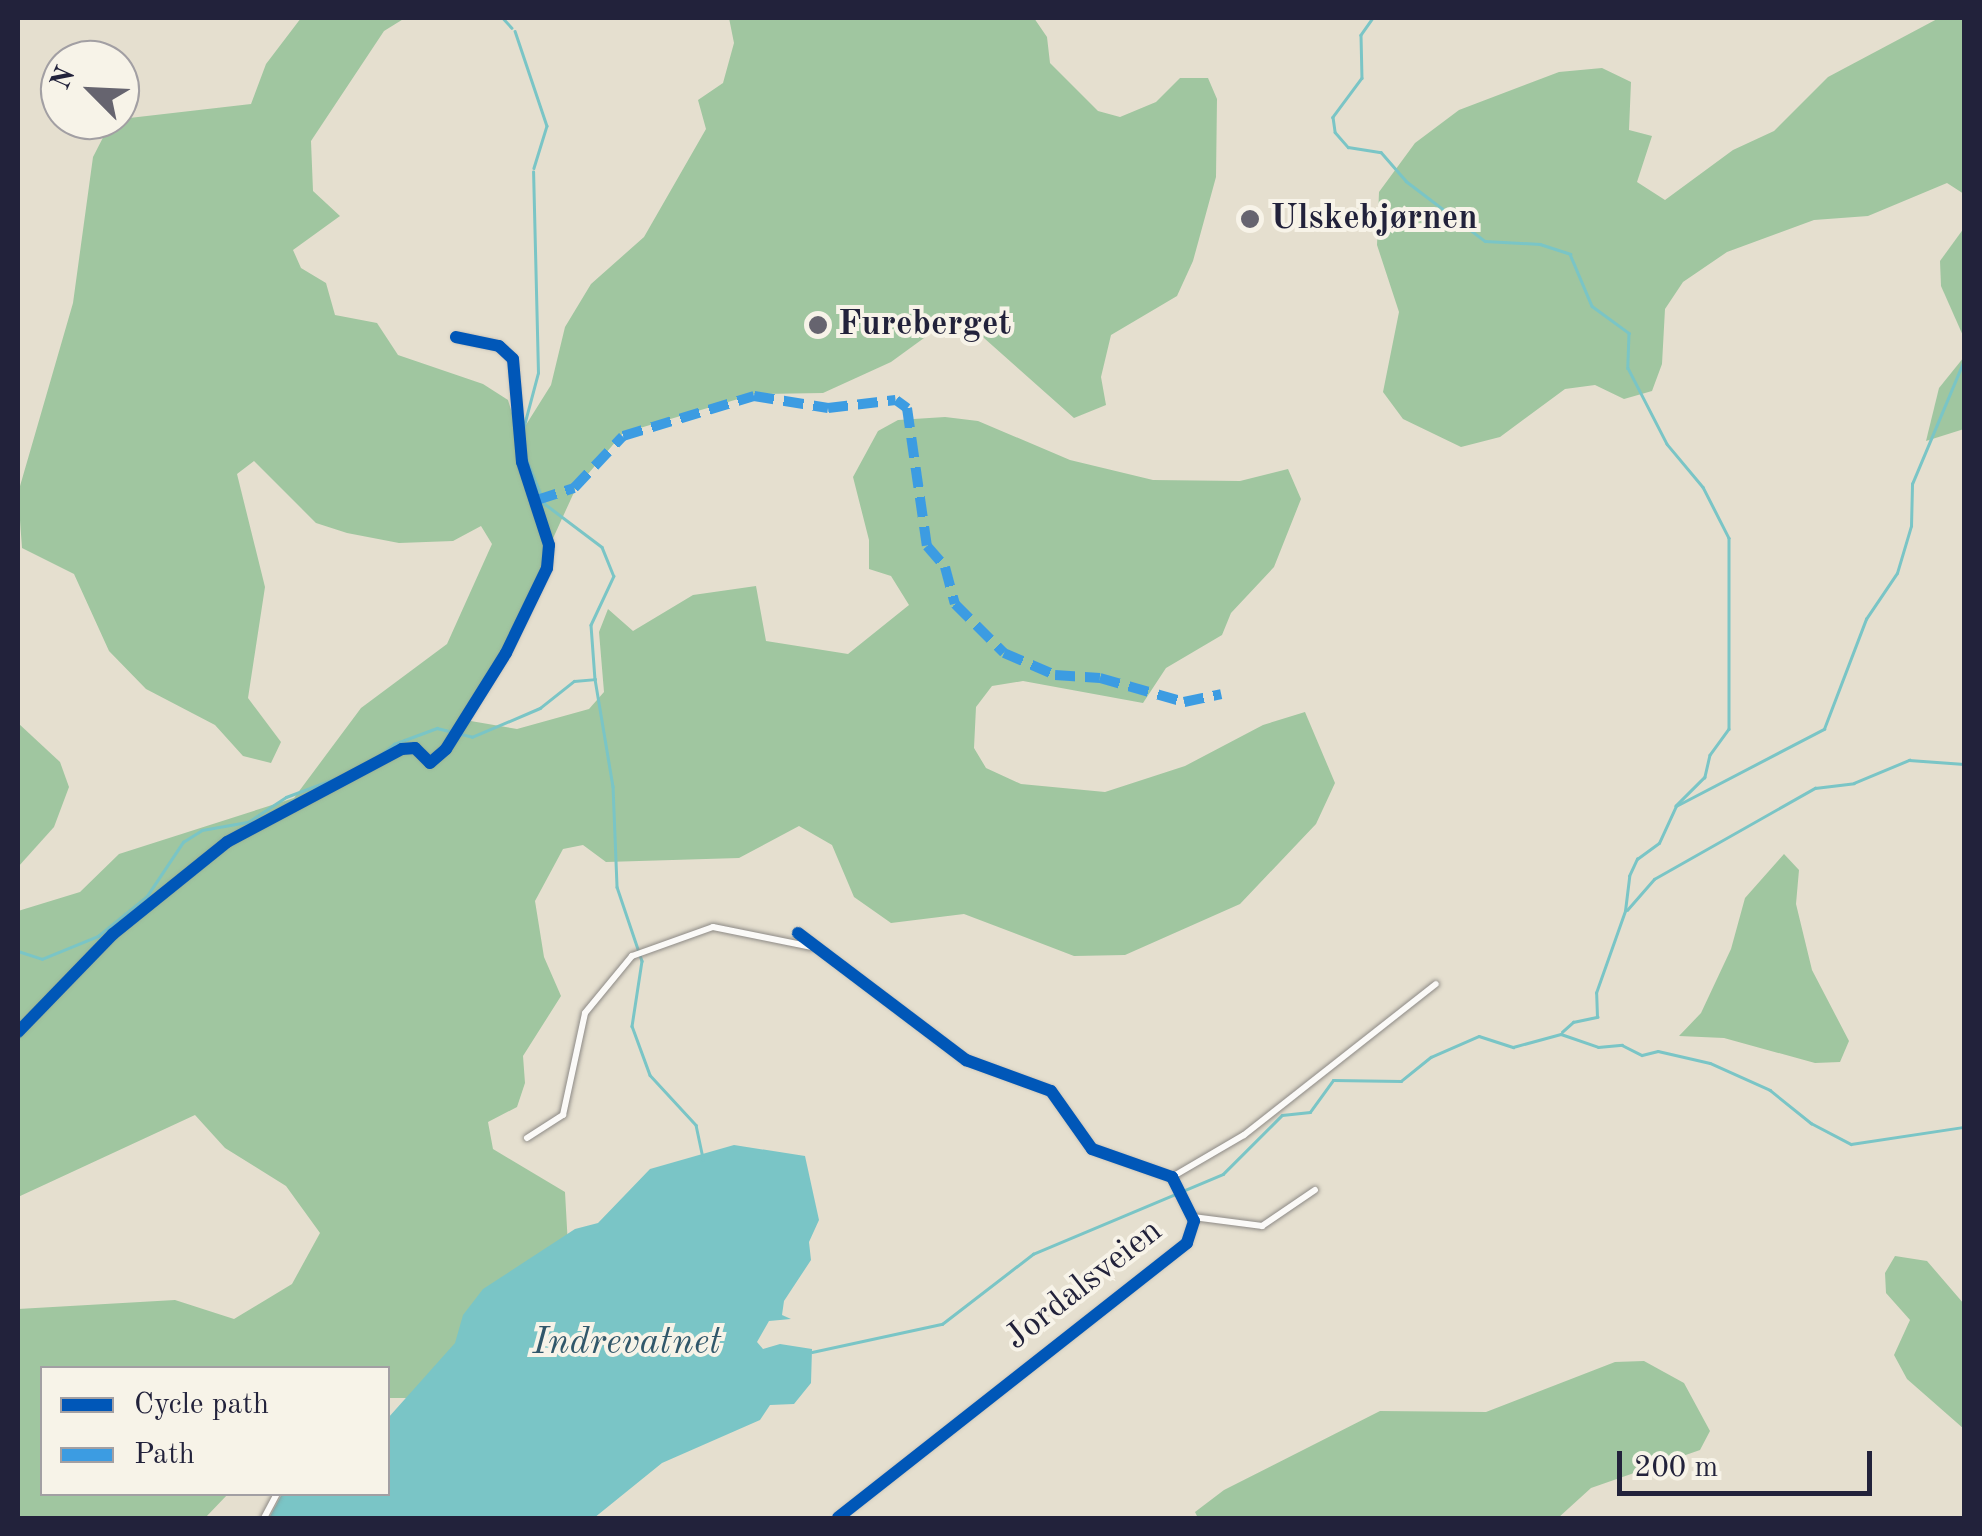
<!DOCTYPE html>
<meta charset="utf-8">
<style>
body{margin:0}
#map{position:relative;width:1982px;height:1536px;overflow:hidden;background:#e5dfcf;font-family:"Old Standard TT",serif}
div>[style]{position:absolute}
[style*='--x']{left:calc(var(--x)*1px);top:calc(var(--y)*1px);width:calc(var(--w)*1px);rotate:calc(var(--a)*1deg)}
.forest>*{inset:0;background:#a0c6a0}
.water>*{inset:0;background:#7ac5c6}
.stream>*{height:2.5px;margin:-1.25px;padding:0 1.25px;transform-origin:1.25px;border-radius:1.25px;background:#7ac5c6}
.roads{filter:drop-shadow(0 0 2px #8d8a86) drop-shadow(0 0 2px #8d8a86)}
.street>*{height:6px;margin:-3px;padding:0 3px;transform-origin:3px;border-radius:3px;background:#fbfaf8}
.quiet>*{height:10px;margin-top:-5px;transform-origin:0;background:repeating-linear-gradient(90deg,#3c9ce2 0 20px,transparent 0 30px)}
.cycleway>*{height:12px;margin:-6px;padding:0 6px;transform-origin:6px;border-radius:6px;background:#0057b8}
.dots>*{width:28px;height:28px;translate:-50% -50%;box-sizing:border-box;border:5px solid #f7f3e8;border-radius:50%}
span{translate:-50% -50%;white-space:nowrap;text-align:center;line-height:1.15;-webkit-text-stroke:8px #f7f3e8;paint-order:stroke}
.poi-label{font-size:35px;color:#22223b;font-weight:700}
.left{translate:0 -50%;text-align:left}
.street-label{font-size:35px;color:#22223b}
.water-label{font-size:38px;color:#31576a;font-style:italic}
.frame{position:absolute;inset:0;border:20px solid #22223b;pointer-events:none}
.legend{position:absolute;left:40px;top:1366px;width:350px;height:130px;box-sizing:border-box;background:#f7f3e8;border:2px solid #a29fa3;margin:0;padding:12px 18px;list-style:none;font-size:30px;color:#22223b}
.legend li{display:flex;align-items:center;gap:20px;height:50px}
.legend b{width:50px;border:2px solid #a29fa3}
.north{position:absolute;left:40px;top:40px;width:100px;height:100px;box-sizing:border-box;background:#f7f3e8;border:2px solid #a29fa3;border-radius:50%;rotate:294deg;font-size:28px;font-weight:700;line-height:40px;text-align:center;color:#22223b}
.north::after{content:'';display:block;margin:auto;width:35px;height:45px;background:#66646f;clip-path:polygon(50% 0,100% 100%,50% 72%,0 100%)}
.scale{position:absolute;left:1617px;top:1451px;width:255px;height:45px;box-sizing:border-box;border:5px solid #22223b;border-top:0;padding-left:12px;font-size:30px;line-height:35px;white-space:nowrap;color:#22223b;-webkit-text-stroke:8px #f7f3e8;paint-order:stroke}
</style>
<div id="map">
<div class="forest">
<div style="clip-path:polygon(301px 18px,405px 18px,384px 31px,311px 141px,313px 191px,340px 216px,293px 250px,301px 268px,326px 283px,335px 315px,377px 323px,398px 355px,483px 384px,508px 400px,519px 436px,551px 385px,565px 327px,591px 284px,644px 237px,706px 129px,698px 100px,723px 83px,734px 43px,729px 18px,1034px 18px,1047px 37px,1050px 63px,1098px 111px,1120px 117px,1156px 102px,1180px 78px,1208px 78px,1217px 99px,1216px 177px,1193px 261px,1177px 296px,1111px 335px,1101px 377px,1106px 405px,1074px 418px,957px 314px,891px 362px,823px 393px,755px 394px,623px 433px,576px 488px,544px 558px,525px 626px,459px 719px,517px 729px,589px 709px,604px 692px,599px 632px,608px 609px,633px 631px,693px 595px,756px 586px,766px 641px,848px 654px,909px 605px,891px 576px,869px 569px,869px 540px,853px 477px,878px 431px,898px 420px,945px 417px,978px 421px,1070px 460px,1153px 480px,1240px 481px,1288px 469px,1301px 499px,1274px 567px,1231px 613px,1222px 635px,1166px 668px,1143px 703px,1023px 681px,992px 686px,976px 707px,974px 748px,986px 768px,1021px 784px,1105px 792px,1185px 766px,1263px 725px,1305px 712px,1335px 783px,1316px 824px,1240px 904px,1125px 955px,1074px 956px,964px 914px,891px 923px,854px 897px,832px 845px,799px 826px,739px 858px,606px 862px,583px 845px,563px 849px,535px 901px,544px 957px,561px 996px,523px 1056px,525px 1083px,517px 1107px,488px 1122px,493px 1149px,565px 1192px,568px 1246px,420px 1398px,388px 1398px,388px 1368px,42px 1368px,42px 1494px,228px 1494px,205px 1518px,18px 1518px,18px 1309px,175px 1300px,234px 1319px,292px 1284px,320px 1233px,286px 1186px,225px 1148px,195px 1115px,18px 1197px,18px 911px,80px 892px,119px 854px,294px 798px,361px 708px,447px 644px,492px 544px,481px 526px,453px 541px,399px 543px,347px 533px,316px 523px,254px 461px,237px 474px,265px 587px,248px 698px,281px 742px,271px 763px,243px 756px,215px 725px,146px 689px,109px 651px,74px 574px,22px 548px,18px 493px,73px 303px,93px 157px,112px 120px,251px 104px,266px 64px)"></div>
<div style="clip-path:polygon(1939px 18px,1964px 18px,1964px 194px,1947px 183px,1868px 216px,1814px 220px,1727px 252px,1683px 282px,1665px 309px,1662px 364px,1652px 391px,1624px 399px,1595px 385px,1565px 389px,1500px 437px,1461px 447px,1403px 419px,1383px 392px,1399px 312px,1377px 245px,1379px 192px,1415px 143px,1459px 110px,1559px 72px,1602px 68px,1631px 82px,1629px 130px,1652px 136px,1637px 182px,1665px 200px,1733px 150px,1774px 131px,1828px 77px)"></div>
<div style="clip-path:polygon(1964px 228px,1964px 338px,1941px 286px,1940px 261px)"></div>
<div style="clip-path:polygon(1964px 357px,1964px 429px,1926px 441px,1939px 388px)"></div>
<div style="clip-path:polygon(18px 723px,60px 762px,69px 787px,54px 827px,18px 867px)"></div>
<div style="clip-path:polygon(1784px 854px,1799px 870px,1796px 904px,1812px 970px,1849px 1041px,1840px 1062px,1815px 1063px,1724px 1038px,1679px 1036px,1701px 1013px,1731px 949px,1745px 898px)"></div>
<div style="clip-path:polygon(1895px 1256px,1927px 1261px,1964px 1304px,1964px 1429px,1907px 1379px,1894px 1355px,1910px 1320px,1886px 1293px,1885px 1273px)"></div>
<div style="clip-path:polygon(1644px 1361px,1684px 1383px,1710px 1431px,1700px 1450px,1591px 1488px,1558px 1518px,1198px 1518px,1195px 1512px,1224px 1490px,1380px 1411px,1486px 1412px,1615px 1362px)"></div>
</div>
<div class="water">
<div style="clip-path:polygon(734px 1145px,805px 1156px,819px 1220px,809px 1242px,811px 1260px,784px 1301px,782px 1315px,791px 1319px,769px 1321px,757px 1342px,763px 1349px,780px 1344px,812px 1349px,811px 1383px,794px 1404px,770px 1405px,760px 1420px,662px 1463px,594px 1518px,269px 1518px,282px 1494px,388px 1494px,388px 1418px,455px 1343px,463px 1315px,483px 1289px,575px 1229px,598px 1223px,650px 1169px)"></div>
</div>
<div class="stream">
<div style="--x:503;--y:18;--w:13;--a:48"></div>
<div style="--x:1373;--y:18;--w:21;--a:125"></div>
<div style="--x:1361;--y:35;--w:43;--a:88.7"></div>
<div style="--x:1362;--y:78;--w:49;--a:126.6"></div>
<div style="--x:1333;--y:117;--w:15;--a:82"></div>
<div style="--x:1335;--y:132;--w:20;--a:49"></div>
<div style="--x:1348;--y:147;--w:33;--a:9"></div>
<div style="--x:1381;--y:152;--w:38;--a:49"></div>
<div style="--x:1406;--y:181;--w:99;--a:37.2"></div>
<div style="--x:1485;--y:241;--w:55;--a:3.1"></div>
<div style="--x:1540;--y:244;--w:32;--a:18"></div>
<div style="--x:1570;--y:254;--w:56;--a:67.1"></div>
<div style="--x:1592;--y:306;--w:46;--a:36.1"></div>
<div style="--x:1629;--y:333;--w:35;--a:92"></div>
<div style="--x:1628;--y:368;--w:85;--a:62.8"></div>
<div style="--x:1667;--y:444;--w:56;--a:50.1"></div>
<div style="--x:1703;--y:487;--w:57;--a:63"></div>
<div style="--x:1729;--y:538;--w:191;--a:90"></div>
<div style="--x:1729;--y:729;--w:32;--a:126"></div>
<div style="--x:1710;--y:755;--w:23;--a:103"></div>
<div style="--x:1705;--y:777;--w:41;--a:135"></div>
<div style="--x:515;--y:31;--w:100;--a:71.4"></div>
<div style="--x:547;--y:126;--w:44;--a:107.2"></div>
<div style="--x:522;--y:433;--w:62;--a:-75.1"></div>
<div style="--x:538;--y:373;--w:201;--a:-91.4"></div>
<div style="--x:523;--y:451;--w:57;--a:67.5"></div>
<div style="--x:545;--y:504;--w:71;--a:37"></div>
<div style="--x:602;--y:547;--w:31;--a:68"></div>
<div style="--x:614;--y:576;--w:54;--a:115.1"></div>
<div style="--x:591;--y:625;--w:54;--a:85.8"></div>
<div style="--x:377;--y:758;--w:22;--a:-39"></div>
<div style="--x:394;--y:744;--w:46;--a:-20.4"></div>
<div style="--x:437;--y:728;--w:36;--a:14"></div>
<div style="--x:472;--y:737;--w:74;--a:-23.1"></div>
<div style="--x:540;--y:708;--w:43;--a:-38.5"></div>
<div style="--x:574;--y:681;--w:21;--a:-5"></div>
<div style="--x:595;--y:679;--w:109;--a:80.5"></div>
<div style="--x:613;--y:786;--w:101;--a:87.7"></div>
<div style="--x:617;--y:887;--w:78;--a:71.3"></div>
<div style="--x:642;--y:961;--w:66;--a:98.7"></div>
<div style="--x:632;--y:1026;--w:52;--a:69.8"></div>
<div style="--x:650;--y:1075;--w:68;--a:47.4"></div>
<div style="--x:696;--y:1125;--w:35;--a:78"></div>
<div style="--x:1627;--y:910;--w:41;--a:-48.9"></div>
<div style="--x:1654;--y:879;--w:185;--a:-29.5"></div>
<div style="--x:1815;--y:788;--w:39;--a:-7"></div>
<div style="--x:1854;--y:783;--w:60;--a:-22.7"></div>
<div style="--x:1909;--y:760;--w:55;--a:4.2"></div>
<div style="--x:18;--y:951;--w:25;--a:18"></div>
<div style="--x:42;--y:959;--w:61;--a:-22.3"></div>
<div style="--x:98;--y:936;--w:63;--a:-39.2"></div>
<div style="--x:147;--y:896;--w:65;--a:-56.3"></div>
<div style="--x:183;--y:842;--w:22;--a:-32"></div>
<div style="--x:202;--y:830;--w:47;--a:-9.9"></div>
<div style="--x:248;--y:822;--w:45;--a:-33.3"></div>
<div style="--x:286;--y:797;--w:72;--a:-20.5"></div>
<div style="--x:1562;--y:1032;--w:15;--a:-42"></div>
<div style="--x:1573;--y:1022;--w:25;--a:-12"></div>
<div style="--x:1597;--y:1017;--w:24;--a:-92"></div>
<div style="--x:1596;--y:993;--w:87;--a:-70.5"></div>
<div style="--x:1625;--y:911;--w:35;--a:-83"></div>
<div style="--x:1629;--y:876;--w:19;--a:-65"></div>
<div style="--x:1637;--y:859;--w:27;--a:-36"></div>
<div style="--x:1659;--y:843;--w:41;--a:-65.3"></div>
<div style="--x:1676;--y:806;--w:167;--a:-27.5"></div>
<div style="--x:1824;--y:729;--w:118;--a:-69.1"></div>
<div style="--x:1866;--y:619;--w:55;--a:-56"></div>
<div style="--x:1897;--y:573;--w:49;--a:-73.4"></div>
<div style="--x:1911;--y:526;--w:42;--a:-88.6"></div>
<div style="--x:1912;--y:484;--w:134;--a:-67.2"></div>
<div style="--x:812;--y:1352;--w:133;--a:-12.2"></div>
<div style="--x:942;--y:1324;--w:115;--a:-37.6"></div>
<div style="--x:1033;--y:1254;--w:206;--a:-22.8"></div>
<div style="--x:1223;--y:1174;--w:83;--a:-45"></div>
<div style="--x:1282;--y:1115;--w:28;--a:-6"></div>
<div style="--x:1310;--y:1112;--w:39;--a:-54"></div>
<div style="--x:1333;--y:1080;--w:68;--a:0.8"></div>
<div style="--x:1401;--y:1081;--w:38;--a:-39"></div>
<div style="--x:1431;--y:1057;--w:52;--a:-23.6"></div>
<div style="--x:1479;--y:1036;--w:36;--a:18"></div>
<div style="--x:1513;--y:1047;--w:50;--a:-15.2"></div>
<div style="--x:1561;--y:1034;--w:39;--a:19"></div>
<div style="--x:1598;--y:1047;--w:24;--a:-5"></div>
<div style="--x:1622;--y:1045;--w:22;--a:27"></div>
<div style="--x:1642;--y:1055;--w:16;--a:-14"></div>
<div style="--x:1658;--y:1051;--w:53;--a:13"></div>
<div style="--x:1710;--y:1063;--w:66;--a:24.2"></div>
<div style="--x:1770;--y:1090;--w:53;--a:38.8"></div>
<div style="--x:1811;--y:1123;--w:45;--a:27.7"></div>
<div style="--x:1851;--y:1144;--w:114;--a:-8.6"></div>
</div>
<div class="roads">
<div class="street">
<div style="--x:798;--y:933;--w:211;--a:37.1"></div>
<div style="--x:966;--y:1060;--w:90;--a:20"></div>
<div style="--x:1051;--y:1091;--w:71;--a:54.7"></div>
<div style="--x:1092;--y:1149;--w:85;--a:19.3"></div>
<div style="--x:1172;--y:1177;--w:49;--a:63.4"></div>
<div style="--x:1194;--y:1221;--w:23;--a:108"></div>
<div style="--x:1187;--y:1243;--w:444;--a:141.8"></div>
<div style="--x:18;--y:1032;--w:136;--a:-45.9"></div>
<div style="--x:113;--y:934;--w:146;--a:-38.9"></div>
<div style="--x:227;--y:842;--w:198;--a:-28"></div>
<div style="--x:402;--y:749;--w:13;--a:-4"></div>
<div style="--x:415;--y:748;--w:21;--a:45"></div>
<div style="--x:430;--y:763;--w:21;--a:-41"></div>
<div style="--x:446;--y:749;--w:113;--a:-58"></div>
<div style="--x:506;--y:653;--w:94;--a:-64.2"></div>
<div style="--x:547;--y:568;--w:23;--a:-85"></div>
<div style="--x:549;--y:545;--w:87;--a:-108"></div>
<div style="--x:522;--y:462;--w:103;--a:-95"></div>
<div style="--x:513;--y:359;--w:19;--a:-137"></div>
<div style="--x:499;--y:346;--w:44;--a:-168.2"></div>
<div style="--x:527;--y:1138;--w:43;--a:-32.6"></div>
<div style="--x:563;--y:1115;--w:104;--a:-77.8"></div>
<div style="--x:585;--y:1013;--w:74;--a:-50.5"></div>
<div style="--x:632;--y:956;--w:86;--a:-19.7"></div>
<div style="--x:713;--y:927;--w:101;--a:11.4"></div>
<div style="--x:1172;--y:1177;--w:83;--a:-30.3"></div>
<div style="--x:1244;--y:1135;--w:244;--a:-38.2"></div>
<div style="--x:1193;--y:1217;--w:70;--a:7.4"></div>
<div style="--x:1262;--y:1226;--w:64;--a:-34.2"></div>
<div style="--x:264;--y:1518;--w:27;--a:-62"></div>
</div>
</div>
<div class="quiet">
<div style="--x:537;--y:500;--w:39;--a:-18"></div>
<div style="--x:574;--y:488;--w:71;--a:-46.7"></div>
<div style="--x:623;--y:436;--w:137;--a:-17"></div>
<div style="--x:754;--y:396;--w:75;--a:9.2"></div>
<div style="--x:828;--y:408;--w:68;--a:-6.7"></div>
<div style="--x:896;--y:400;--w:14;--a:36"></div>
<div style="--x:907;--y:408;--w:139;--a:81.8"></div>
<div style="--x:927;--y:546;--w:28;--a:49"></div>
<div style="--x:945;--y:567;--w:38;--a:75"></div>
<div style="--x:955;--y:604;--w:69;--a:45"></div>
<div style="--x:1004;--y:653;--w:56;--a:23.3"></div>
<div style="--x:1055;--y:675;--w:45;--a:3.8"></div>
<div style="--x:1100;--y:678;--w:87;--a:15.9"></div>
<div style="--x:1184;--y:702;--w:38;--a:-12"></div>
</div>
<div class="cycleway">
<div style="--x:798;--y:933;--w:211;--a:37.1"></div>
<div style="--x:966;--y:1060;--w:90;--a:20"></div>
<div style="--x:1051;--y:1091;--w:71;--a:54.7"></div>
<div style="--x:1092;--y:1149;--w:85;--a:19.3"></div>
<div style="--x:1172;--y:1177;--w:49;--a:63.4"></div>
<div style="--x:1194;--y:1221;--w:23;--a:108"></div>
<div style="--x:1187;--y:1243;--w:444;--a:141.8"></div>
<div style="--x:18;--y:1032;--w:136;--a:-45.9"></div>
<div style="--x:113;--y:934;--w:146;--a:-38.9"></div>
<div style="--x:227;--y:842;--w:198;--a:-28"></div>
<div style="--x:402;--y:749;--w:13;--a:-4"></div>
<div style="--x:415;--y:748;--w:21;--a:45"></div>
<div style="--x:430;--y:763;--w:21;--a:-41"></div>
<div style="--x:446;--y:749;--w:113;--a:-58"></div>
<div style="--x:506;--y:653;--w:94;--a:-64.2"></div>
<div style="--x:547;--y:568;--w:23;--a:-85"></div>
<div style="--x:549;--y:545;--w:87;--a:-108"></div>
<div style="--x:522;--y:462;--w:103;--a:-95"></div>
<div style="--x:513;--y:359;--w:19;--a:-137"></div>
<div style="--x:499;--y:346;--w:44;--a:-168.2"></div>
</div>
<div class="dots">
<div style="left:1250px;top:219px;background:#66646f"></div>
<div style="left:818px;top:325px;background:#66646f"></div>
</div>
<div class="poi-label">
<span class="left" style="left:1270px;top:219px">Ulskebjørnen</span>
<span class="left" style="left:838px;top:325px">Fureberget</span>
</div>
<div class="street-label">
<span style="left:1084px;top:1285px;rotate:-38deg">Jordalsveien</span>
</div>
<div class="water-label">
<span style="left:627px;top:1344px">Indrevatnet</span>
</div>
<div class="frame"></div>
<ul class="legend">
<li><b style="height:12px;background:#0057b8"></b>Cycle path</li>
<li><b style="height:12px;background:#3c9ce2"></b>Path</li>
</ul>
<div class="north">N</div>
<div class="scale">200 m</div>
</div>
